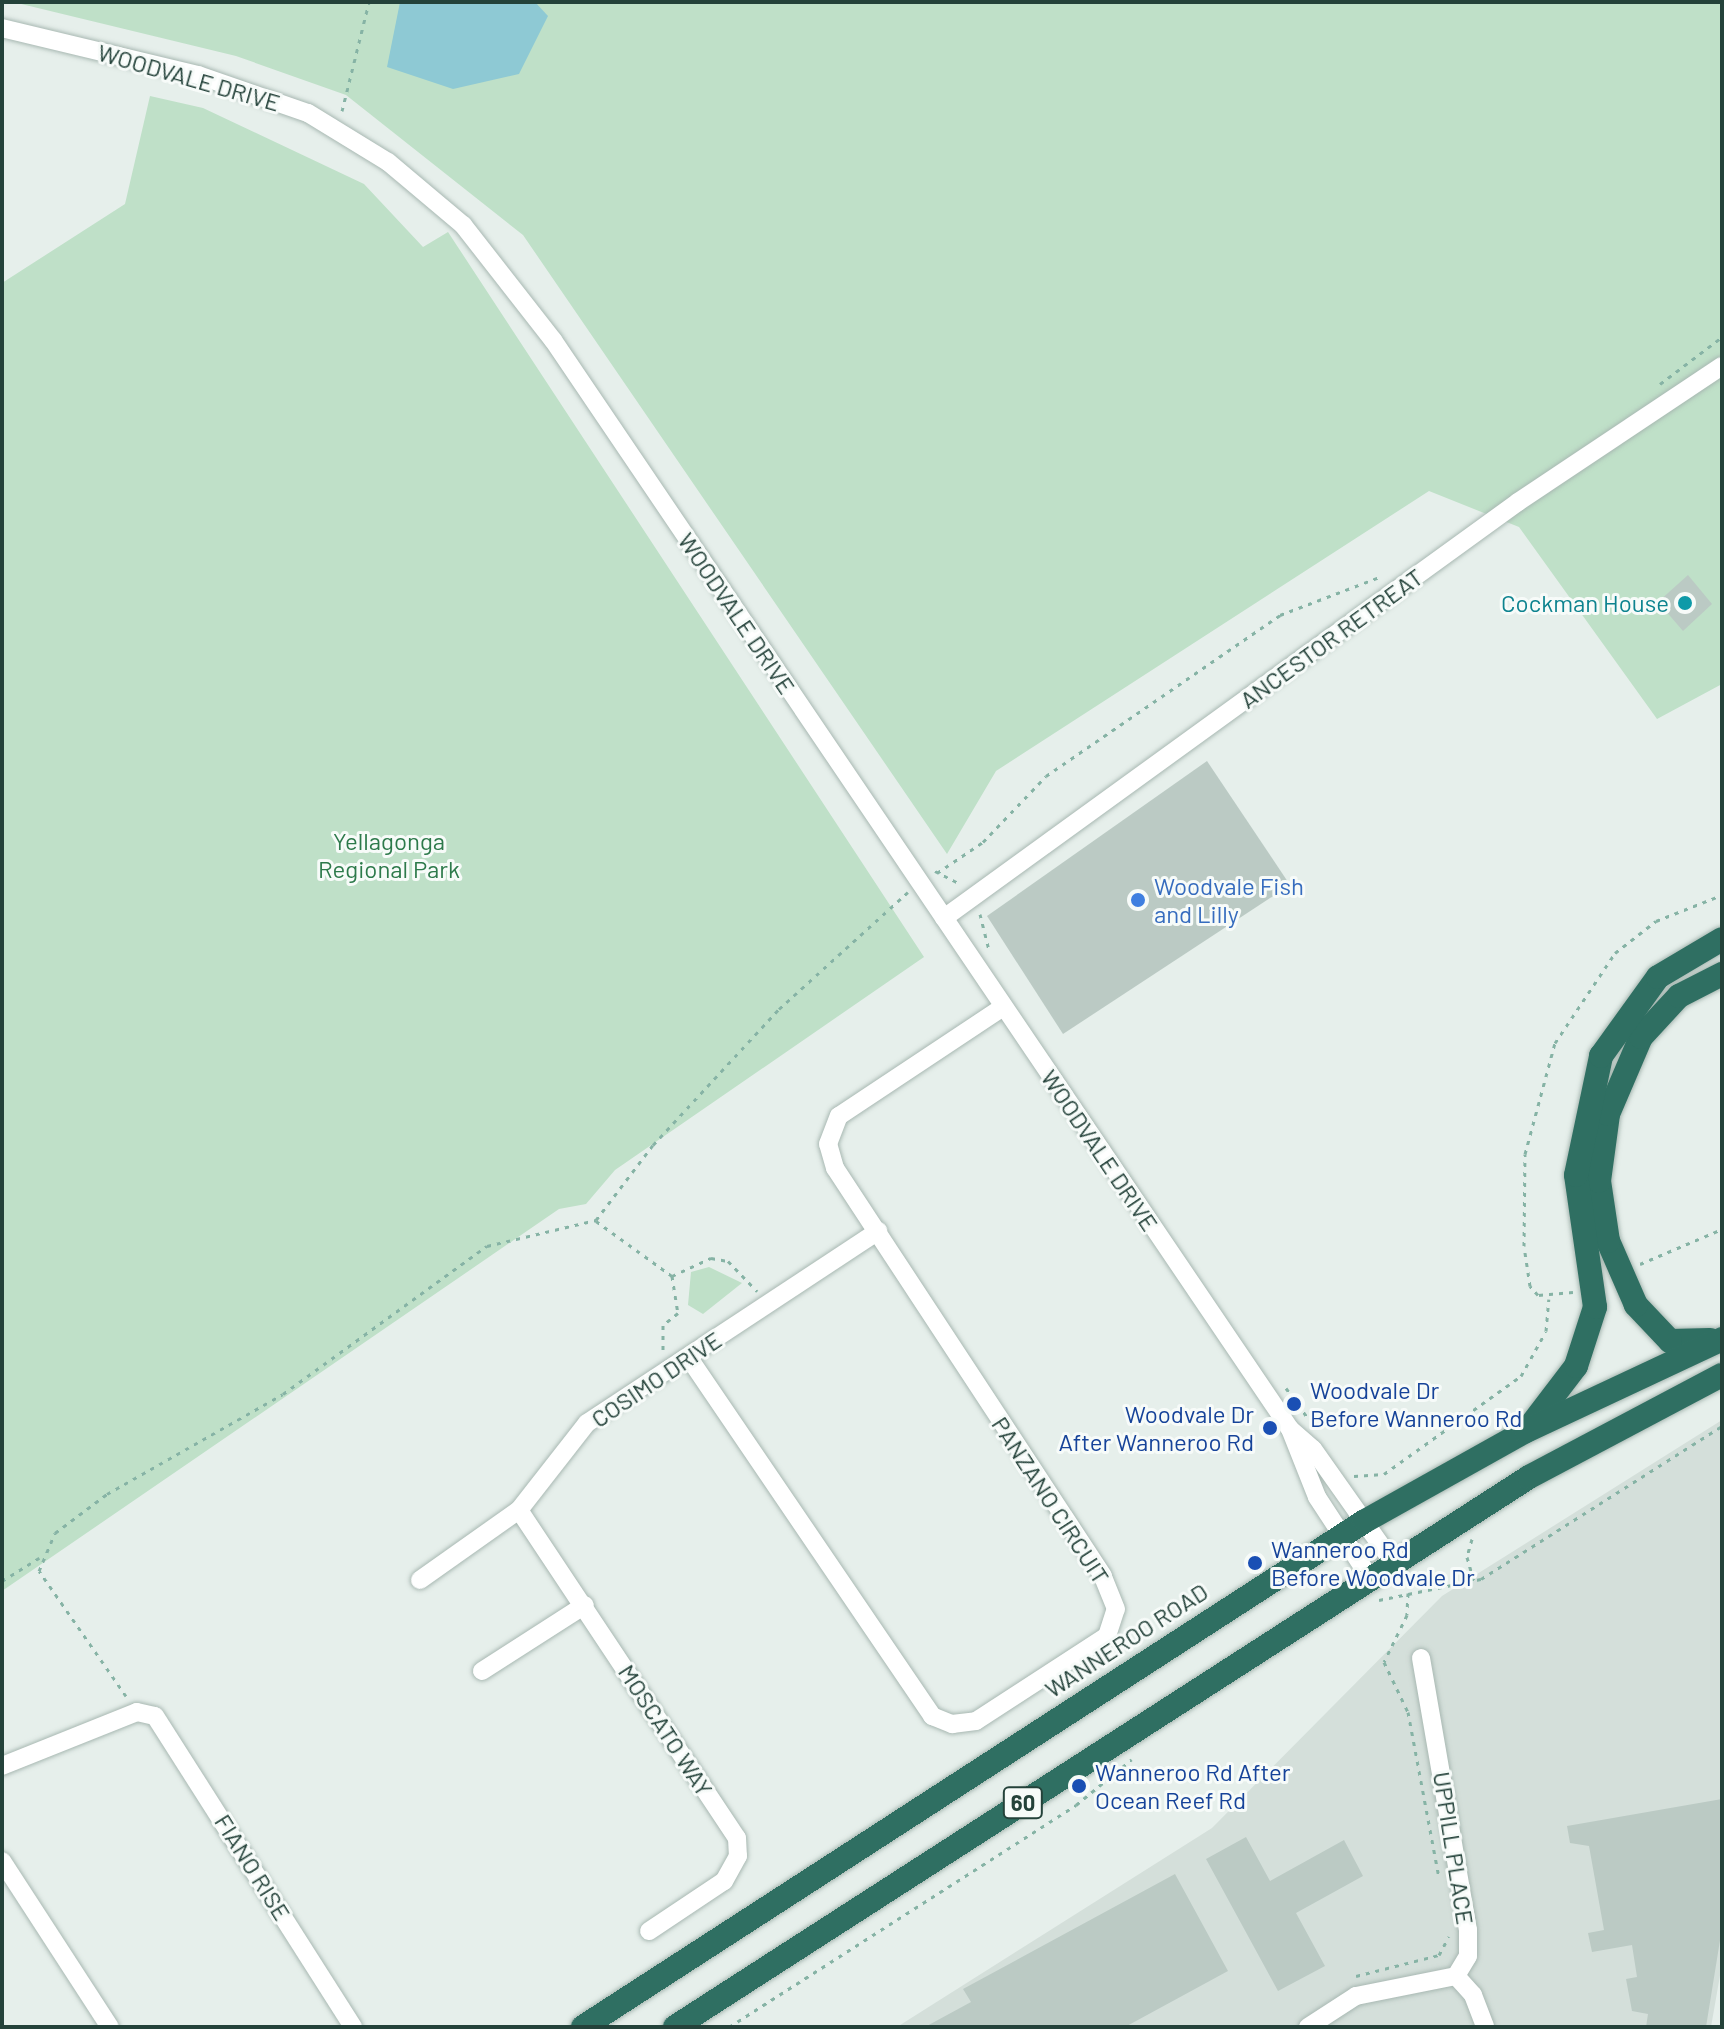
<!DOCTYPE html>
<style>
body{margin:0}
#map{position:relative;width:1724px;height:2029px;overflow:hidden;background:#e6efeb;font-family:Barlow,sans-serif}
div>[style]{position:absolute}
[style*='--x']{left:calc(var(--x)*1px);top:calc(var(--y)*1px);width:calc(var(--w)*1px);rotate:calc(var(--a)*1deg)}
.built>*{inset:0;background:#d4dfda}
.green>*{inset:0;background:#bfe0c8}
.water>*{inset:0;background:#8ec9d4}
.building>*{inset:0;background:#bbcac4}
.path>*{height:3px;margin-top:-1.5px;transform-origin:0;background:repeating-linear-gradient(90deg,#86b3a5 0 4px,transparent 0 10px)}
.roads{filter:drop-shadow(0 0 2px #a8b8b2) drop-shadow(0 0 2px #a8b8b2)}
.minor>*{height:18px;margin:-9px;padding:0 9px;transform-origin:9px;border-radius:9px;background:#fff}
.highway>*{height:24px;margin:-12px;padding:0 12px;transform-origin:12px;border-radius:12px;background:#2f6f62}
.dots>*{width:22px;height:22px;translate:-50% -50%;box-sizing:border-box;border:4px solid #f7fbf9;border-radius:50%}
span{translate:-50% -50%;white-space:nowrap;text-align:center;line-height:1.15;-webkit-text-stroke:6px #f7fbf9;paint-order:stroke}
.shield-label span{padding:2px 6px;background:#f7fbf9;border:2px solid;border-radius:6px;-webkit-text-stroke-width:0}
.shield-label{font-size:22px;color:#24423a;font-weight:700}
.street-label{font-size:24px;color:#24423a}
.culture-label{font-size:24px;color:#0d838f}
.right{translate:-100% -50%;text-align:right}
.park-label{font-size:24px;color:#2d7a4b}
.shop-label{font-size:24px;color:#366cbe}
.left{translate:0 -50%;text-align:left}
.transit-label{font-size:24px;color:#164399}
.frame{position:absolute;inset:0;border:4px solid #24423a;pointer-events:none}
</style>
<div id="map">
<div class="built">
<div style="clip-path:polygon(1722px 1420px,1722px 1964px,1711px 2027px,897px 2027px,1212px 1828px,1442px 1596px)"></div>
</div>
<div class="green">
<div style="clip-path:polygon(13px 2px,1722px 2px,1722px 684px,1657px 719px,1519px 527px,1429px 491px,996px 771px,947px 854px,523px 235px,346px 95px,236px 56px)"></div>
<div style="clip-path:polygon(150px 96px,203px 108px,364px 184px,423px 247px,448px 232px,924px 957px,615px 1170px,586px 1204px,559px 1209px,2px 1591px,2px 283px,125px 204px)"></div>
<div style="clip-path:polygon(709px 1267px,742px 1283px,703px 1314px,688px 1305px,691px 1272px)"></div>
</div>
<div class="water">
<div style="clip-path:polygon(400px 2px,535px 2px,548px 16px,519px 74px,453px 89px,387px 67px)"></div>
</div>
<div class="building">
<div style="clip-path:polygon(1688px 575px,1712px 604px,1683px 631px,1658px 602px)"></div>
<div style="clip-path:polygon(1207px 761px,1290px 885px,1063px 1034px,987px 916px)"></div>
<div style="clip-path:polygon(1722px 1799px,1722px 1928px,1706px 2027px,1646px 2027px,1648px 2014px,1632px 2011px,1626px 1979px,1637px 1977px,1632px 1945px,1592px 1952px,1588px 1933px,1604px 1930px,1589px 1846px,1570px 1843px,1567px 1826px)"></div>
<div style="clip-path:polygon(1246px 1837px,1270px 1881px,1344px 1840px,1363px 1876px,1296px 1913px,1325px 1966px,1278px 1991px,1206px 1859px)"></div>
<div style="clip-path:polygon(1175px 1874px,1228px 1971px,1125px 2027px,925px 2027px,971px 2002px,963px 1989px)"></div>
</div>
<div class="path">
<div style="--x:342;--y:111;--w:112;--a:-76.1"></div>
<div style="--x:1660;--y:384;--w:78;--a:-37.2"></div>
<div style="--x:935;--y:871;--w:28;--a:27"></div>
<div style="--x:937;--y:873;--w:55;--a:-34"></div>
<div style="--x:983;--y:842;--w:91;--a:-46.3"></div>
<div style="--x:1046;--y:776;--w:284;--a:-34.5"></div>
<div style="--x:1280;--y:615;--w:109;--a:-20.9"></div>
<div style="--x:980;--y:914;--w:36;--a:76"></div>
<div style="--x:596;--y:1221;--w:94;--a:35.9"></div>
<div style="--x:672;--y:1276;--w:37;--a:81"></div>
<div style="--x:678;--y:1313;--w:19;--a:141"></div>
<div style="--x:663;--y:1325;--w:27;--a:90"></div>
<div style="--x:1640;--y:1264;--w:89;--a:-23.1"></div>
<div style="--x:672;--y:1276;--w:43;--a:-24.8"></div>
<div style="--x:711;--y:1258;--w:17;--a:10"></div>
<div style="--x:728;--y:1261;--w:42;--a:46"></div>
<div style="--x:1573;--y:1292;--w:35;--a:175"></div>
<div style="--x:1538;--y:1295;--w:12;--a:-132"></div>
<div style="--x:1530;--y:1286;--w:40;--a:-98.5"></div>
<div style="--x:1524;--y:1246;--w:92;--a:-89.4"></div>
<div style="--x:1525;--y:1154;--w:115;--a:-74.9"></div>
<div style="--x:1555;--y:1043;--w:108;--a:-56.3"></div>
<div style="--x:1615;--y:953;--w:52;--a:-38"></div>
<div style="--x:1656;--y:921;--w:71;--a:-21.5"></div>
<div style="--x:1286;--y:1388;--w:37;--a:54"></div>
<div style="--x:1354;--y:1476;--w:30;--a:-4"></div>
<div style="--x:1384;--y:1474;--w:168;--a:-35.6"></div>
<div style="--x:1521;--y:1376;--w:51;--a:-60.9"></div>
<div style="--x:1546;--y:1331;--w:32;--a:-85"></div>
<div style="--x:1472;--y:1539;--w:19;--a:106"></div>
<div style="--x:1467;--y:1557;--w:25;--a:74"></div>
<div style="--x:2;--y:1581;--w:44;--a:-31.9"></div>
<div style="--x:1408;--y:1593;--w:22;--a:93"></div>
<div style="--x:1407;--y:1615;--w:52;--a:116.1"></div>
<div style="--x:1384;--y:1662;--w:55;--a:64.4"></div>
<div style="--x:1408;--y:1712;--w:168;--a:79.4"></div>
<div style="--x:1379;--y:1600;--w:104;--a:-11.6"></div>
<div style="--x:1481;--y:1579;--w:285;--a:-32.4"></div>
<div style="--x:126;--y:1696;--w:152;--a:-124.8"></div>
<div style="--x:39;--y:1571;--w:41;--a:-67.2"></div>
<div style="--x:55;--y:1533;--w:65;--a:-36.9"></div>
<div style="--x:107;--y:1494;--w:202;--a:-29.6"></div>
<div style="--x:283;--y:1394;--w:252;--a:-36"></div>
<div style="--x:487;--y:1246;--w:112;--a:-13.4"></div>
<div style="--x:596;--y:1220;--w:94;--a:-52.8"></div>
<div style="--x:653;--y:1145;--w:185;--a:-47.2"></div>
<div style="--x:779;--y:1009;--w:174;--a:-42.2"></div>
<div style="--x:1356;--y:1976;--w:86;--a:-14.2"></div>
<div style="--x:1439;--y:1955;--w:21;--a:-62"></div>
<div style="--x:729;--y:2027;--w:412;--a:-32.6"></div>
<div style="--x:1076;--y:1805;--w:72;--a:-39.4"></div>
</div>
<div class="roads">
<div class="minor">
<div style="--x:2;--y:28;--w:202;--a:13.5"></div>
<div style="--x:198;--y:75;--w:116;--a:19.1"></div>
<div style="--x:308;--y:113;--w:94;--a:31.5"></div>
<div style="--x:388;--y:162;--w:98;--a:40"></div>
<div style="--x:463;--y:225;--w:146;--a:52"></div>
<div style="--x:553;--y:340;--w:1315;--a:55.91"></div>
<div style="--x:1290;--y:1429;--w:30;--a:41"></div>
<div style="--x:1313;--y:1449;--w:141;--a:54.8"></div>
<div style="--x:944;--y:918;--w:709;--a:-35.93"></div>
<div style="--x:1518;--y:502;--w:245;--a:-33.7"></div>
<div style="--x:689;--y:1358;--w:433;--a:55.8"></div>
<div style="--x:932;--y:1716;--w:22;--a:22"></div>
<div style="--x:952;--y:1724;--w:24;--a:-7"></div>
<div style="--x:976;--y:1721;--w:156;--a:-33"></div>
<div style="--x:1107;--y:1636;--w:28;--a:-72"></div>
<div style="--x:1116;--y:1609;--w:35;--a:-112"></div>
<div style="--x:1103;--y:1576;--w:488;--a:-123.3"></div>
<div style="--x:835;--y:1168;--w:25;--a:-106"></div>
<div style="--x:828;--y:1144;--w:30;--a:-69"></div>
<div style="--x:839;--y:1116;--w:197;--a:-33.6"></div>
<div style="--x:1290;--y:1429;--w:73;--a:68.3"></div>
<div style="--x:1317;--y:1497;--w:97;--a:56.8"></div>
<div style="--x:519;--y:1510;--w:394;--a:56.4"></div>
<div style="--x:737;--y:1838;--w:18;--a:87"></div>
<div style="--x:738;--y:1856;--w:29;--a:119"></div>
<div style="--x:724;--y:1881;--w:90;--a:146.3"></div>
<div style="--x:420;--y:1580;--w:121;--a:-35.3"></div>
<div style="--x:519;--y:1510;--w:110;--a:-52"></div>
<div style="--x:587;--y:1423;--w:349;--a:-33.4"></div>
<div style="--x:1421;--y:1658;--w:276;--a:80.2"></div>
<div style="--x:1468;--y:1930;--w:26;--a:90"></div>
<div style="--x:1468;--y:1956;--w:23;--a:121"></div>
<div style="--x:1456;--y:1976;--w:25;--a:48"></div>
<div style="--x:1473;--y:1995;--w:34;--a:69"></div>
<div style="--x:482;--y:1671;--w:122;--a:-32.7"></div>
<div style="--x:2;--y:1766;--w:145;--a:-21.8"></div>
<div style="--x:137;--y:1712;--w:18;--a:13"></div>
<div style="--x:155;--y:1716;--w:369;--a:57.5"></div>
<div style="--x:2;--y:1861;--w:198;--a:57"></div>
<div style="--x:1308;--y:2027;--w:57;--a:-32.9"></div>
<div style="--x:1356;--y:1996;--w:102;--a:-11.3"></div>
</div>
<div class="highway">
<div style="--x:1710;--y:1340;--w:40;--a:178.6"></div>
<div style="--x:1670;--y:1341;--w:50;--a:-133.4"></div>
<div style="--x:1636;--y:1305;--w:70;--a:-113.6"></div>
<div style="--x:1608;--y:1241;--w:61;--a:-98.5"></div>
<div style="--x:1599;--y:1181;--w:68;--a:-82.3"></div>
<div style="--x:1608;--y:1114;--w:84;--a:-66.8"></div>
<div style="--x:1641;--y:1037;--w:56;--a:-47.2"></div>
<div style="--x:1679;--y:996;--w:48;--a:-27.1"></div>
<div style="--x:1528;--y:1429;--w:79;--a:-52.7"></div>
<div style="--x:1576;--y:1366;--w:62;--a:-72.1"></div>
<div style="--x:1595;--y:1307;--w:133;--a:-98.2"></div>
<div style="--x:1576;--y:1175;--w:122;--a:-78.1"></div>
<div style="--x:1601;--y:1056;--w:97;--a:-54.2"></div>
<div style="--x:1658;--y:977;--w:74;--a:-30.7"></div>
<div style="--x:583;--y:2027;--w:931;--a:-32.91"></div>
<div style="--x:1365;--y:1521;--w:184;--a:-29.2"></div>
<div style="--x:1526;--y:1431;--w:217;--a:-25.1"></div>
<div style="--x:675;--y:2027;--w:1016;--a:-32.78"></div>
<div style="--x:1529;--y:1477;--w:218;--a:-27.9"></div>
</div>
</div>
<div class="dots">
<div style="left:1685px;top:603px;background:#0f9aa8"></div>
<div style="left:1138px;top:900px;background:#3f7fe0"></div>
<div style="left:1294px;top:1404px;background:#1a4fb4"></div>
<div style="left:1270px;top:1428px;background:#1a4fb4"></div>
<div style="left:1255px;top:1563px;background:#1a4fb4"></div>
<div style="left:1079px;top:1786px;background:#1a4fb4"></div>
</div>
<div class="shield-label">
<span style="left:1023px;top:1803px">60</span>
</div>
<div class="street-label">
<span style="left:189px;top:77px;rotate:16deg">WOODVALE DRIVE</span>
<span style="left:737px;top:613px;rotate:56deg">WOODVALE DRIVE</span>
<span style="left:1331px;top:638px;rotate:-36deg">ANCESTOR RETREAT</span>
<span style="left:1100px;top:1150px;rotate:56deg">WOODVALE DRIVE</span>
<span style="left:656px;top:1379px;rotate:-34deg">COSIMO DRIVE</span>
<span style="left:1051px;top:1500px;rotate:57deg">PANZANO CIRCUIT</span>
<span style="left:1126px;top:1640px;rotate:-33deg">WANNEROO ROAD</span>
<span style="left:666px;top:1730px;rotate:57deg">MOSCATO WAY</span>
<span style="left:1454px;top:1848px;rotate:81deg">UPPILL PLACE</span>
<span style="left:253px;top:1867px;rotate:58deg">FIANO RISE</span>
</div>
<div class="culture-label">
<span class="right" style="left:1669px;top:603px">Cockman House</span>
</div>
<div class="park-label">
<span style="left:389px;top:855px">Yellagonga<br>Regional Park</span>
</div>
<div class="shop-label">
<span class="left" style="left:1154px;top:900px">Woodvale Fish<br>and Lilly</span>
</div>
<div class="transit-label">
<span class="left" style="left:1310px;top:1404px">Woodvale Dr<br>Before Wanneroo Rd</span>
<span class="right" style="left:1254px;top:1428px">Woodvale Dr<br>After Wanneroo Rd</span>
<span class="left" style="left:1271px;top:1563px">Wanneroo Rd<br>Before Woodvale Dr</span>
<span class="left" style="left:1095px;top:1786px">Wanneroo Rd After<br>Ocean Reef Rd</span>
</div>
<div class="frame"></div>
</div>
